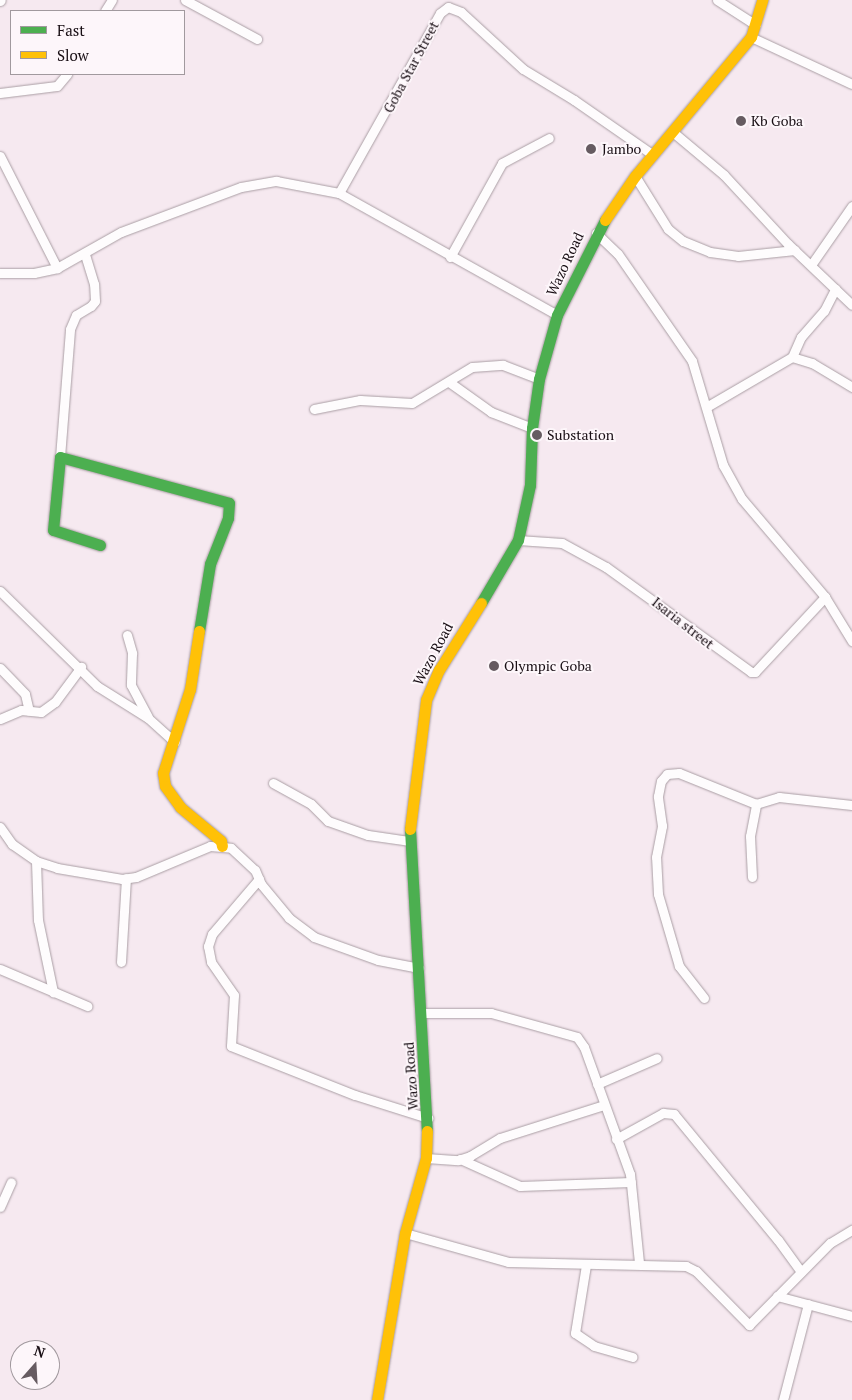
<!DOCTYPE html>
<style>
body{margin:0}
#map{position:relative;width:852px;height:1400px;overflow:hidden;background:#f6e9f0;font-family:"PT Serif",serif}
div>[style]{position:absolute}
[style*='--x']{left:calc(var(--x)*1px);top:calc(var(--y)*1px);width:calc(var(--w)*1px);rotate:calc(var(--a)*1deg)}
.roads{filter:drop-shadow(0 0 1px #aa9ea4) drop-shadow(0 0 1px #aa9ea4)}
.street>*{height:9px;margin:-4.5px;padding:0 4.5px;transform-origin:4.5px;border-radius:4.5px;background:#fefcfd}
.fast>*{height:11px;margin:-5.5px;padding:0 5.5px;transform-origin:5.5px;border-radius:5.5px;background:#4caf50}
.slow>*{height:11px;margin:-5.5px;padding:0 5.5px;transform-origin:5.5px;border-radius:5.5px;background:#ffc107}
.dots>*{width:14px;height:14px;translate:-50% -50%;box-sizing:border-box;border:2px solid #fdf6fa;border-radius:50%}
span{translate:-50% -50%;white-space:nowrap;text-align:center;line-height:1.15;-webkit-text-stroke:4px #fdf6fa;paint-order:stroke}
.street-label{font-size:14px;color:#180e14}
.poi-label{font-size:14px;color:#180e14}
.left{translate:0 -50%;text-align:left}
.legend{position:absolute;left:10px;top:10px;width:175px;height:65px;box-sizing:border-box;background:#fdf6fa;border:1px solid #a1999e;margin:0;padding:6px 9px;list-style:none;font-size:15px;color:#180e14}
.legend li{display:flex;align-items:center;gap:10px;height:25px}
.legend b{width:25px;border:1px solid #a1999e}
.north{position:absolute;left:10px;top:1340px;width:50px;height:50px;box-sizing:border-box;background:#fdf6fa;border:1px solid #a1999e;border-radius:50%;rotate:19deg;font-size:14px;font-weight:700;line-height:20px;text-align:center;color:#180e14}
.north::after{content:'';display:block;margin:auto;width:18px;height:22px;background:#665b61;clip-path:polygon(50% 0,100% 100%,50% 72%,0 100%)}
</style>
<div id="map">
<div class="roads">
<div class="street">
<div style="--x:185;--y:0;--w:82;--a:28.4"></div>
<div style="--x:717;--y:0;--w:46;--a:32.7"></div>
<div style="--x:0;--y:1;--w:1;--a:-45"></div>
<div style="--x:105;--y:11;--w:13;--a:-58"></div>
<div style="--x:751;--y:37;--w:111;--a:25"></div>
<div style="--x:0;--y:93;--w:57;--a:-7"></div>
<div style="--x:57;--y:86;--w:16;--a:-50"></div>
<div style="--x:674;--y:133;--w:65;--a:40"></div>
<div style="--x:724;--y:175;--w:94;--a:47.2"></div>
<div style="--x:788;--y:244;--w:88;--a:43.6"></div>
<div style="--x:0;--y:156;--w:126;--a:63"></div>
<div style="--x:635;--y:176;--w:62;--a:58.1"></div>
<div style="--x:668;--y:229;--w:19;--a:39"></div>
<div style="--x:683;--y:241;--w:29;--a:22"></div>
<div style="--x:710;--y:252;--w:28;--a:8"></div>
<div style="--x:738;--y:256;--w:57;--a:-6"></div>
<div style="--x:339;--y:193;--w:206;--a:-60.7"></div>
<div style="--x:440;--y:13;--w:10;--a:-37"></div>
<div style="--x:448;--y:7;--w:14;--a:21"></div>
<div style="--x:461;--y:12;--w:84;--a:42.6"></div>
<div style="--x:523;--y:69;--w:60;--a:31.3"></div>
<div style="--x:574;--y:100;--w:96;--a:34.8"></div>
<div style="--x:596;--y:233;--w:30;--a:44"></div>
<div style="--x:618;--y:254;--w:130;--a:55.3"></div>
<div style="--x:692;--y:361;--w:109;--a:73.4"></div>
<div style="--x:723;--y:465;--w:39;--a:61"></div>
<div style="--x:742;--y:499;--w:128;--a:49.7"></div>
<div style="--x:825;--y:597;--w:52;--a:58.5"></div>
<div style="--x:450;--y:257;--w:107;--a:-61"></div>
<div style="--x:502;--y:163;--w:53;--a:-28"></div>
<div style="--x:811;--y:265;--w:72;--a:-55.2"></div>
<div style="--x:0;--y:273;--w:34;--a:0"></div>
<div style="--x:34;--y:273;--w:24;--a:-12"></div>
<div style="--x:57;--y:268;--w:73;--a:-29.4"></div>
<div style="--x:121;--y:232;--w:128;--a:-20.6"></div>
<div style="--x:241;--y:187;--w:36;--a:-10"></div>
<div style="--x:276;--y:181;--w:64;--a:10.8"></div>
<div style="--x:339;--y:193;--w:250;--a:29.2"></div>
<div style="--x:792;--y:357;--w:22;--a:-66"></div>
<div style="--x:801;--y:337;--w:35;--a:-49"></div>
<div style="--x:824;--y:311;--w:25;--a:-63"></div>
<div style="--x:449;--y:382;--w:52;--a:35.5"></div>
<div style="--x:491;--y:412;--w:44;--a:21.3"></div>
<div style="--x:708;--y:406;--w:97;--a:-30.3"></div>
<div style="--x:792;--y:357;--w:21;--a:17"></div>
<div style="--x:812;--y:363;--w:47;--a:31"></div>
<div style="--x:314;--y:409;--w:47;--a:-11.1"></div>
<div style="--x:360;--y:400;--w:52;--a:3.3"></div>
<div style="--x:412;--y:403;--w:70;--a:-31"></div>
<div style="--x:472;--y:367;--w:31;--a:-4"></div>
<div style="--x:503;--y:365;--w:39;--a:21"></div>
<div style="--x:60;--y:457;--w:128;--a:-85.5"></div>
<div style="--x:70;--y:329;--w:15;--a:-67"></div>
<div style="--x:76;--y:315;--w:17;--a:-31"></div>
<div style="--x:91;--y:306;--w:6;--a:-51"></div>
<div style="--x:95;--y:301;--w:17;--a:-93"></div>
<div style="--x:94;--y:284;--w:31;--a:-107"></div>
<div style="--x:518;--y:540;--w:44;--a:3.9"></div>
<div style="--x:562;--y:543;--w:50;--a:28.6"></div>
<div style="--x:606;--y:567;--w:179;--a:35.9"></div>
<div style="--x:751;--y:672;--w:4;--a:0"></div>
<div style="--x:755;--y:672;--w:103;--a:-47"></div>
<div style="--x:0;--y:591;--w:136;--a:44.4"></div>
<div style="--x:97;--y:686;--w:60;--a:32.1"></div>
<div style="--x:148;--y:718;--w:36;--a:42"></div>
<div style="--x:127;--y:635;--w:19;--a:74"></div>
<div style="--x:132;--y:653;--w:32;--a:92"></div>
<div style="--x:131;--y:685;--w:36;--a:62"></div>
<div style="--x:0;--y:668;--w:36;--a:46"></div>
<div style="--x:25;--y:694;--w:17;--a:77"></div>
<div style="--x:0;--y:719;--w:23;--a:-23"></div>
<div style="--x:21;--y:710;--w:20;--a:6"></div>
<div style="--x:41;--y:712;--w:17;--a:-36"></div>
<div style="--x:55;--y:702;--w:44;--a:-53.4"></div>
<div style="--x:273;--y:783;--w:43;--a:28.9"></div>
<div style="--x:311;--y:804;--w:24;--a:45"></div>
<div style="--x:328;--y:821;--w:42;--a:19.3"></div>
<div style="--x:368;--y:835;--w:41;--a:8.3"></div>
<div style="--x:0;--y:827;--w:21;--a:55"></div>
<div style="--x:12;--y:844;--w:29;--a:35"></div>
<div style="--x:36;--y:861;--w:22;--a:18"></div>
<div style="--x:57;--y:868;--w:66;--a:9.6"></div>
<div style="--x:122;--y:879;--w:14;--a:-8"></div>
<div style="--x:136;--y:877;--w:80;--a:-22.7"></div>
<div style="--x:210;--y:846;--w:21;--a:5"></div>
<div style="--x:231;--y:848;--w:33;--a:43"></div>
<div style="--x:255;--y:870;--w:15;--a:67"></div>
<div style="--x:261;--y:884;--w:44;--a:50.5"></div>
<div style="--x:289;--y:918;--w:31;--a:37"></div>
<div style="--x:314;--y:937;--w:68;--a:19.8"></div>
<div style="--x:378;--y:960;--w:42;--a:11"></div>
<div style="--x:36;--y:861;--w:59;--a:88.1"></div>
<div style="--x:38;--y:920;--w:74;--a:78.2"></div>
<div style="--x:752;--y:877;--w:41;--a:-92.8"></div>
<div style="--x:750;--y:836;--w:33;--a:-79"></div>
<div style="--x:756;--y:804;--w:24;--a:-17"></div>
<div style="--x:779;--y:797;--w:73;--a:6.3"></div>
<div style="--x:259;--y:879;--w:72;--a:130.5"></div>
<div style="--x:212;--y:934;--w:13;--a:108"></div>
<div style="--x:208;--y:946;--w:16;--a:79"></div>
<div style="--x:211;--y:962;--w:40;--a:55.1"></div>
<div style="--x:234;--y:995;--w:51;--a:93.4"></div>
<div style="--x:231;--y:1046;--w:133;--a:21.6"></div>
<div style="--x:355;--y:1095;--w:77;--a:17.5"></div>
<div style="--x:121;--y:962;--w:84;--a:-86.6"></div>
<div style="--x:0;--y:969;--w:95;--a:23"></div>
<div style="--x:704;--y:998;--w:41;--a:-128"></div>
<div style="--x:679;--y:966;--w:75;--a:-106.3"></div>
<div style="--x:658;--y:894;--w:37;--a:-93"></div>
<div style="--x:656;--y:857;--w:32;--a:-79"></div>
<div style="--x:662;--y:826;--w:30;--a:-98"></div>
<div style="--x:658;--y:796;--w:15;--a:-79"></div>
<div style="--x:661;--y:781;--w:9;--a:-49"></div>
<div style="--x:667;--y:774;--w:12;--a:-5"></div>
<div style="--x:679;--y:773;--w:83;--a:21.9"></div>
<div style="--x:422;--y:1013;--w:69;--a:0"></div>
<div style="--x:491;--y:1013;--w:89;--a:15.6"></div>
<div style="--x:577;--y:1037;--w:12;--a:55"></div>
<div style="--x:584;--y:1047;--w:135;--a:70.1"></div>
<div style="--x:630;--y:1174;--w:89;--a:84.2"></div>
<div style="--x:597;--y:1084;--w:65;--a:-23.4"></div>
<div style="--x:616;--y:1139;--w:54;--a:-29"></div>
<div style="--x:663;--y:1113;--w:11;--a:5"></div>
<div style="--x:674;--y:1114;--w:163;--a:50.5"></div>
<div style="--x:778;--y:1240;--w:39;--a:54"></div>
<div style="--x:426;--y:1158;--w:32;--a:4"></div>
<div style="--x:458;--y:1160;--w:13;--a:-18"></div>
<div style="--x:470;--y:1156;--w:35;--a:-31"></div>
<div style="--x:500;--y:1138;--w:109;--a:-17.6"></div>
<div style="--x:460;--y:1159;--w:66;--a:24.2"></div>
<div style="--x:520;--y:1186;--w:111;--a:-2.1"></div>
<div style="--x:0;--y:1207;--w:27;--a:-66"></div>
<div style="--x:405;--y:1233;--w:107;--a:15.7"></div>
<div style="--x:508;--y:1262;--w:178;--a:1.3"></div>
<div style="--x:686;--y:1266;--w:11;--a:27"></div>
<div style="--x:696;--y:1271;--w:76;--a:45.5"></div>
<div style="--x:749;--y:1325;--w:115;--a:-45.4"></div>
<div style="--x:830;--y:1243;--w:26;--a:-31"></div>
<div style="--x:586;--y:1265;--w:69;--a:99.2"></div>
<div style="--x:575;--y:1333;--w:23;--a:34"></div>
<div style="--x:594;--y:1346;--w:40;--a:16"></div>
<div style="--x:777;--y:1296;--w:78;--a:14.9"></div>
<div style="--x:783;--y:1400;--w:99;--a:-75.4"></div>
</div>
<div class="fast">
<div style="--x:100;--y:545;--w:49;--a:-162.3"></div>
<div style="--x:53;--y:530;--w:73;--a:-84.5"></div>
<div style="--x:60;--y:457;--w:175;--a:15.2"></div>
<div style="--x:229;--y:503;--w:15;--a:94"></div>
<div style="--x:228;--y:518;--w:49;--a:111.4"></div>
<div style="--x:210;--y:564;--w:68;--a:99.3"></div>
<div style="--x:481;--y:603;--w:73;--a:-59.6"></div>
<div style="--x:518;--y:540;--w:56;--a:-77.7"></div>
<div style="--x:530;--y:485;--w:57;--a:-88"></div>
<div style="--x:532;--y:428;--w:49;--a:-81.9"></div>
<div style="--x:539;--y:379;--w:66;--a:-74.3"></div>
<div style="--x:557;--y:315;--w:106;--a:-63.2"></div>
<div style="--x:410;--y:829;--w:302;--a:86.8"></div>
</div>
<div class="slow">
<div style="--x:605;--y:220;--w:53;--a:-55.7"></div>
<div style="--x:635;--y:176;--w:181;--a:-50.2"></div>
<div style="--x:751;--y:37;--w:39;--a:-73"></div>
<div style="--x:199;--y:631;--w:59;--a:98.8"></div>
<div style="--x:190;--y:689;--w:88;--a:107.8"></div>
<div style="--x:163;--y:773;--w:13;--a:81"></div>
<div style="--x:165;--y:786;--w:26;--a:54"></div>
<div style="--x:180;--y:807;--w:53;--a:39.7"></div>
<div style="--x:221;--y:841;--w:5;--a:79"></div>
<div style="--x:410;--y:829;--w:130;--a:-82.9"></div>
<div style="--x:426;--y:700;--w:33;--a:-67"></div>
<div style="--x:439;--y:670;--w:79;--a:-57.9"></div>
<div style="--x:377;--y:1400;--w:169;--a:-80.5"></div>
<div style="--x:405;--y:1233;--w:78;--a:-74.4"></div>
<div style="--x:426;--y:1158;--w:27;--a:-88"></div>
</div>
</div>
<div class="dots">
<div style="left:741px;top:121px;background:#665b61"></div>
<div style="left:591px;top:149px;background:#665b61"></div>
<div style="left:537px;top:435px;background:#665b61"></div>
<div style="left:494px;top:666px;background:#665b61"></div>
</div>
<div class="street-label">
<span style="left:411px;top:67px;rotate:-62deg">Goba Star Street</span>
<span style="left:565px;top:264px;rotate:-65deg">Wazo Road</span>
<span style="left:683px;top:623px;rotate:38deg">Isaria street</span>
<span style="left:433px;top:654px;rotate:-62deg">Wazo Road</span>
<span style="left:411px;top:1076px;rotate:-94deg">Wazo Road</span>
</div>
<div class="poi-label">
<span class="left" style="left:751px;top:121px">Kb Goba</span>
<span class="left" style="left:602px;top:149px">Jambo</span>
<span class="left" style="left:547px;top:435px">Substation</span>
<span class="left" style="left:504px;top:666px">Olympic Goba</span>
</div>
<ul class="legend">
<li><b style="height:6px;background:#4caf50"></b>Fast</li>
<li><b style="height:6px;background:#ffc107"></b>Slow</li>
</ul>
<div class="north">N</div>
</div>
